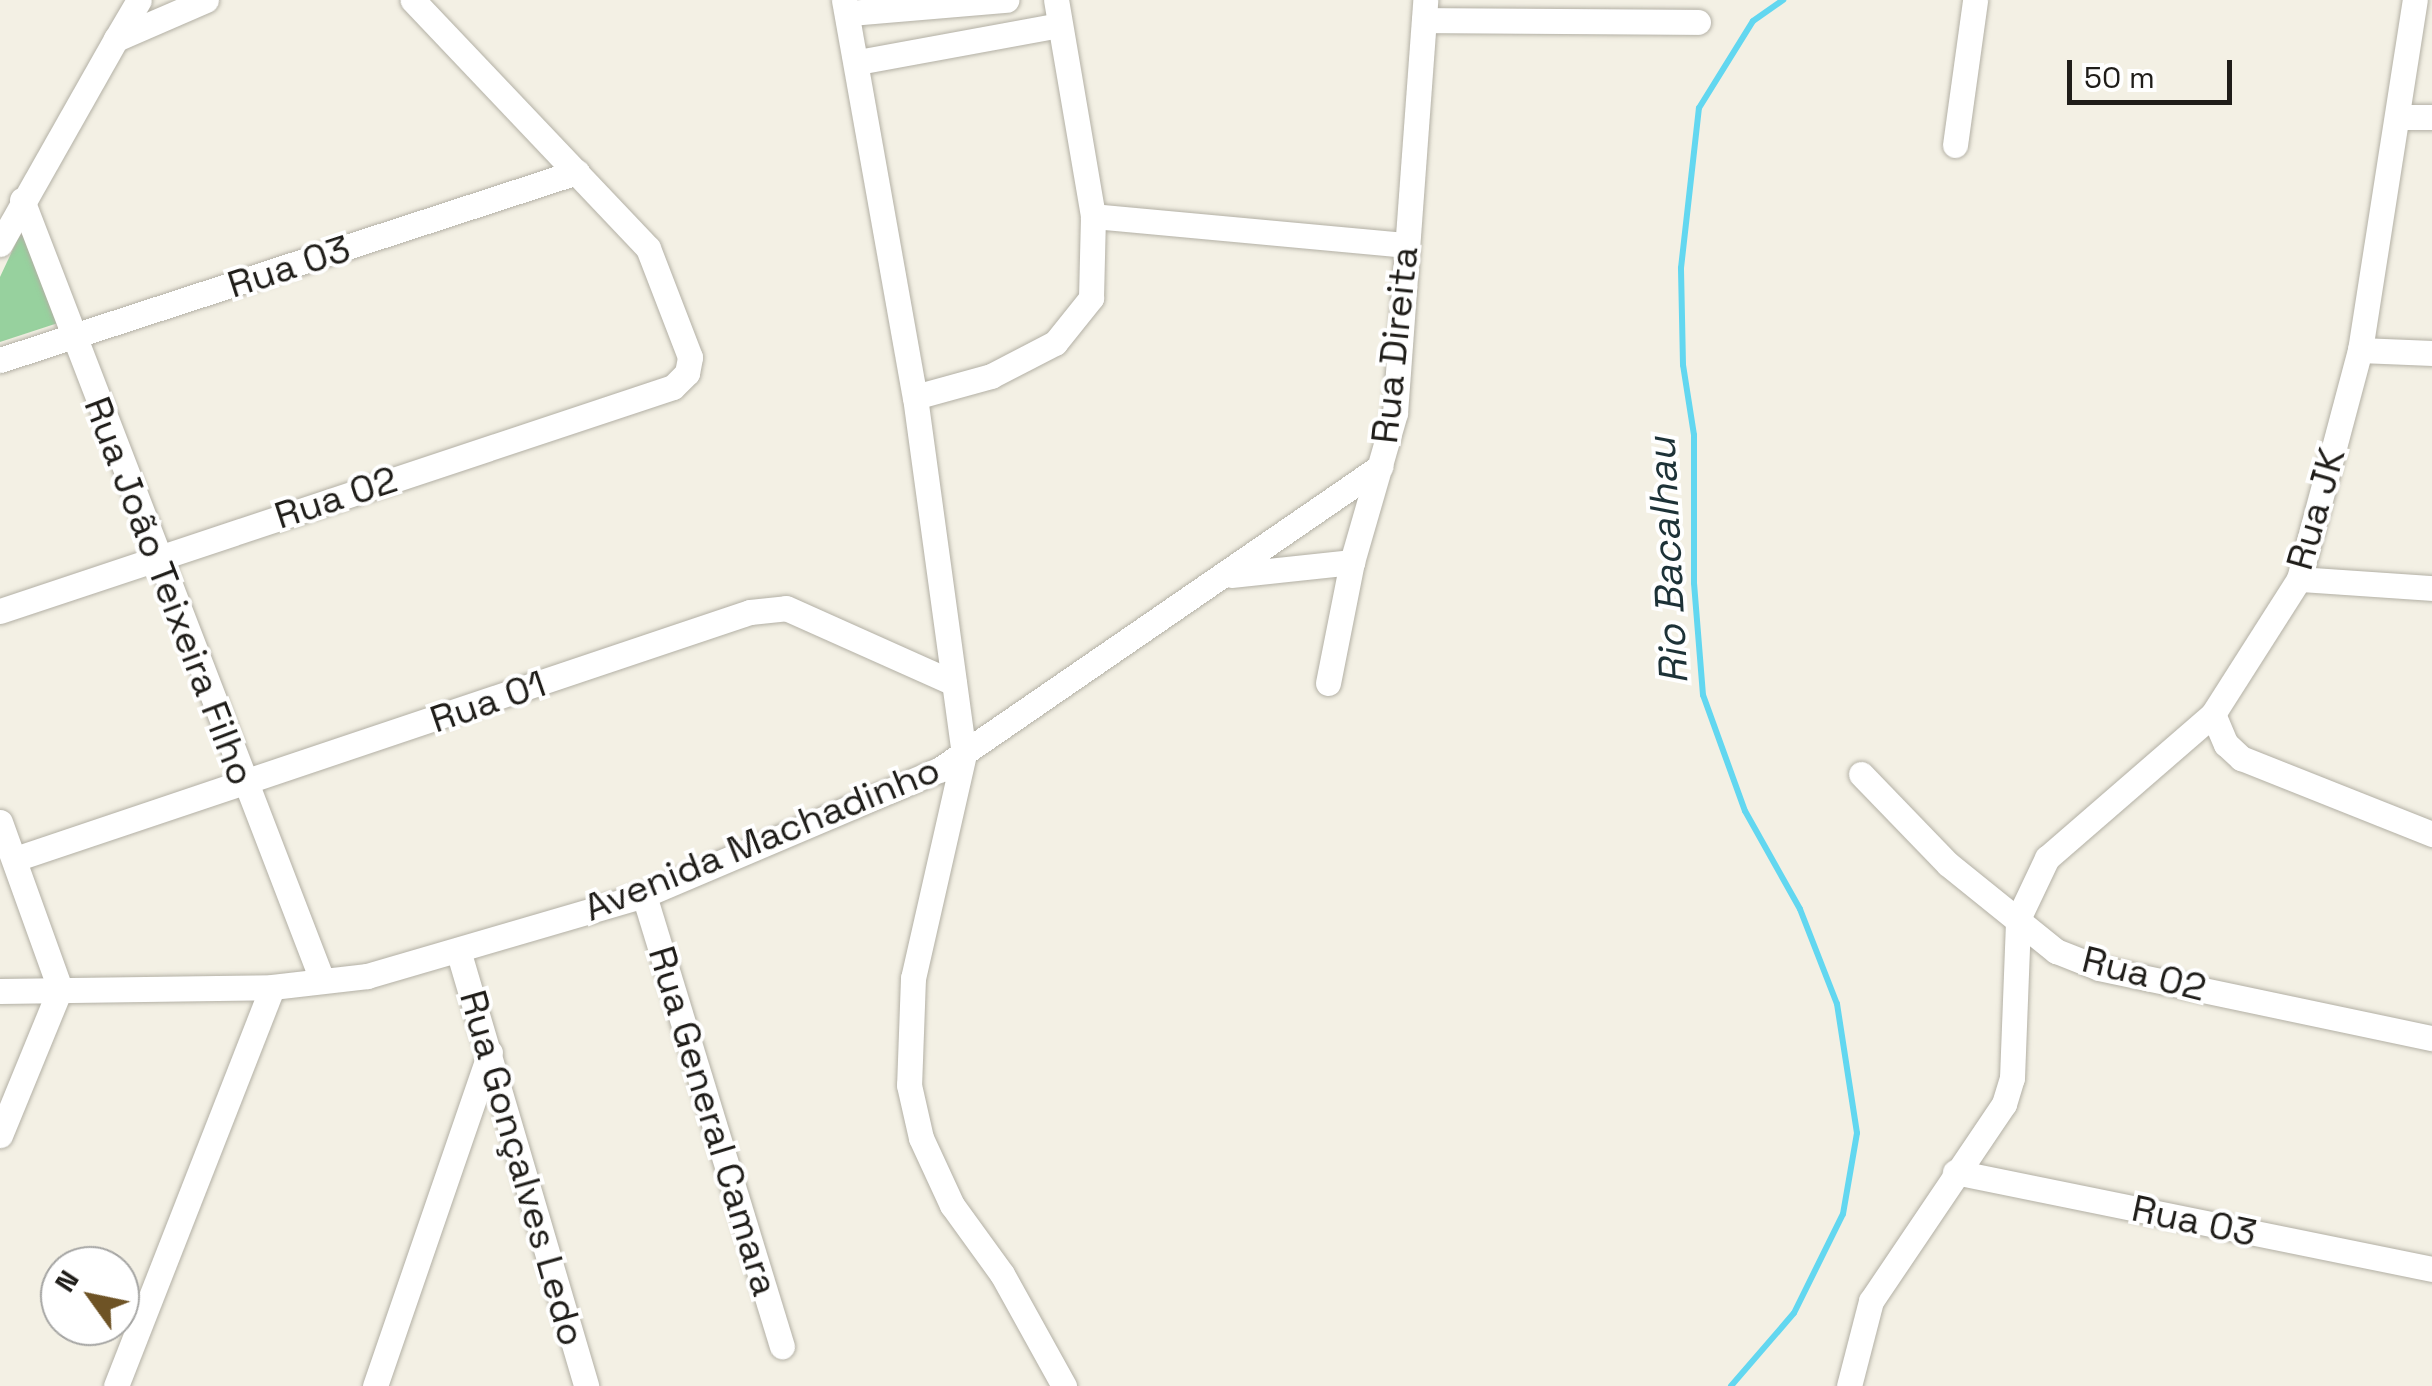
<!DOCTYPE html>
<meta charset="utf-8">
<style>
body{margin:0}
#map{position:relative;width:2432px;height:1386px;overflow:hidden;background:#f3f0e4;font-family:"Space Grotesk",sans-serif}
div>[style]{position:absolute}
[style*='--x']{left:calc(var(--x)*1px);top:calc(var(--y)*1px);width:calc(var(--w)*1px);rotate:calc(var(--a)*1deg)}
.green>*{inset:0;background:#97d19e}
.stream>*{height:6px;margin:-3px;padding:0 3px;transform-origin:3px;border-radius:3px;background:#62d7f0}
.roads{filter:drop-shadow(0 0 2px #b3b0a5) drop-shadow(0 0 2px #b3b0a5)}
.minor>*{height:25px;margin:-12.5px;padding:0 12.5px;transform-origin:12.5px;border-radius:12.5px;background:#fff}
span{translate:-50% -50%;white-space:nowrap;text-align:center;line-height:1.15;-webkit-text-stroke:8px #fff;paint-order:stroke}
.street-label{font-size:38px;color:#1f1d19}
.water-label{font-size:40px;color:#1d3237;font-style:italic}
.north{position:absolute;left:40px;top:1246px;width:100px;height:100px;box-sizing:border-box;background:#fff;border:2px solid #a5a5a3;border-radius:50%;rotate:303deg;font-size:28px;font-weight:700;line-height:40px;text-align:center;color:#1f1d19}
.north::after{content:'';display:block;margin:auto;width:35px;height:45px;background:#6e5325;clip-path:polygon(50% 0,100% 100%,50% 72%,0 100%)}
.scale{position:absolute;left:2067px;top:60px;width:165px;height:45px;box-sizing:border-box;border:5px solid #1f1d19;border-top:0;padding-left:12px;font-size:30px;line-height:35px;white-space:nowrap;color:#1f1d19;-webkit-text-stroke:8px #fff;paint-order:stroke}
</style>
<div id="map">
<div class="green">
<div style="clip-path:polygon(22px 230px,58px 323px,0 342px,0 277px)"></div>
</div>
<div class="stream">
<div style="--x:1731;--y:1386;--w:96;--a:-49.2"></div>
<div style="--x:1794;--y:1313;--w:110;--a:-63.7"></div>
<div style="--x:1843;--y:1214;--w:82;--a:-80.2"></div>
<div style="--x:1857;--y:1133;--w:131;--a:-98.8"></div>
<div style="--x:1837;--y:1004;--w:102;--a:-111.3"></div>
<div style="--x:1800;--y:909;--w:112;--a:-119.3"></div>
<div style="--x:1745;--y:811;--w:123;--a:-109.9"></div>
<div style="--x:1703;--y:695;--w:112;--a:-94.6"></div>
<div style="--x:1694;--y:583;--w:148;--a:-90"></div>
<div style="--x:1694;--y:435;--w:71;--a:-98.9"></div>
<div style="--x:1683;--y:365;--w:97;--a:-91.2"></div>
<div style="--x:1681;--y:268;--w:161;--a:-83.6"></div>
<div style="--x:1699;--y:108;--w:102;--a:-58.2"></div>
<div style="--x:1753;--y:21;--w:37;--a:-35"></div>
</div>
<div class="roads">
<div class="minor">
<div style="--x:844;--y:0;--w:403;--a:79.9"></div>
<div style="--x:915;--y:397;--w:360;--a:82.2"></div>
<div style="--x:964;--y:754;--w:230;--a:102.8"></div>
<div style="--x:913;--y:978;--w:107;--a:92.1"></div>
<div style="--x:909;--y:1085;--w:54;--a:77.2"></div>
<div style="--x:921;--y:1138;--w:74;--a:65.2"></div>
<div style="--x:952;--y:1205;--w:85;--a:54.1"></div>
<div style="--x:1002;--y:1274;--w:128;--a:61"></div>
<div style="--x:850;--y:13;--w:157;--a:-4.8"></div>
<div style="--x:1424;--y:20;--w:274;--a:0.4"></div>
<div style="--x:116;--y:39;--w:45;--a:-59.5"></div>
<div style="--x:858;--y:62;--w:205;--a:-10.4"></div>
<div style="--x:2400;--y:117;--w:32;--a:0"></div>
<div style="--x:1955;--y:145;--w:146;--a:-82.1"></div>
<div style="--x:22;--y:200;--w:836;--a:68.96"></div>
<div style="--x:1093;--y:216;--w:314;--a:5.3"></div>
<div style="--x:0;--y:244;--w:236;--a:-60.5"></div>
<div style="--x:116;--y:39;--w:98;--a:-23.4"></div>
<div style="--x:2360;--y:350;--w:72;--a:2.4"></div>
<div style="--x:0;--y:360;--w:607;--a:-18.05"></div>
<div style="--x:915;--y:397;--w:79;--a:-15.4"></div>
<div style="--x:991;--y:376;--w:72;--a:-27.3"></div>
<div style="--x:1055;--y:343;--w:58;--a:-51.3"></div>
<div style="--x:1091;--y:298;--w:82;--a:-88.6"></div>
<div style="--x:1093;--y:216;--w:219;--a:-99.7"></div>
<div style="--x:1231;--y:575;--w:122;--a:-6.1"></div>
<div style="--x:2299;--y:579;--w:133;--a:3.9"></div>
<div style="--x:0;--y:611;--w:709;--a:-18.41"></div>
<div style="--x:673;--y:387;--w:20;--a:-45"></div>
<div style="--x:687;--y:373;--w:16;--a:-79"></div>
<div style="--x:690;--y:357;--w:117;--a:-111.1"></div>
<div style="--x:648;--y:248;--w:342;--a:-133.5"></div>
<div style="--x:1328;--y:683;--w:123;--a:-78.8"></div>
<div style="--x:1352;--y:562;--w:155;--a:-73.9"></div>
<div style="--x:1395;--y:413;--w:414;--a:-85.8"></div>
<div style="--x:2213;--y:714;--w:33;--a:67"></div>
<div style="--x:2226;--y:744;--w:21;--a:43"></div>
<div style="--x:2241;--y:758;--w:206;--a:21.7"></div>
<div style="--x:1861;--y:774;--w:125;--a:46"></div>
<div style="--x:1948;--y:864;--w:139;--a:38.9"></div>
<div style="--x:2056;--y:951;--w:46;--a:21.6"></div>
<div style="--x:2099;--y:968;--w:340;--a:11.9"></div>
<div style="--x:0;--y:822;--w:177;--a:70.2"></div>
<div style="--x:60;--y:989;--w:158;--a:112.3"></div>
<div style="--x:15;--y:859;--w:775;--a:-18.58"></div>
<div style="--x:750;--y:612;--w:36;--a:-6"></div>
<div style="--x:786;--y:608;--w:184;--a:24.1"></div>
<div style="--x:644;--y:895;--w:472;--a:73"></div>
<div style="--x:458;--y:950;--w:454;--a:73.6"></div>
<div style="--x:0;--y:991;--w:272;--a:-0.8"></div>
<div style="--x:272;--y:987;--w:96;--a:-6.6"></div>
<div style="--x:367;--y:976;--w:289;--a:-16.3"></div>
<div style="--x:644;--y:895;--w:320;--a:-23"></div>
<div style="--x:939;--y:770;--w:536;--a:-34.52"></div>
<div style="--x:1955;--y:1172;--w:487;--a:11.5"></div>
<div style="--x:116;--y:1386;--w:428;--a:-68.6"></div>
<div style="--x:375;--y:1386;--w:353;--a:-71"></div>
<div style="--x:1849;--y:1386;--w:88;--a:-75.5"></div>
<div style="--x:1871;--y:1301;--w:238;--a:-56"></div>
<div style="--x:2004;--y:1104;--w:27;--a:-73"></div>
<div style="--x:2012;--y:1078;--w:159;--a:-87.8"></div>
<div style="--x:2018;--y:919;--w:68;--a:-64.6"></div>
<div style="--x:2047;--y:858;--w:220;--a:-40.9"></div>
<div style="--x:2213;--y:714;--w:160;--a:-57.5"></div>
<div style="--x:2299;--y:579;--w:237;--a:-75.1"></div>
<div style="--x:2360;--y:350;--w:354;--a:-81.1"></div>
</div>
</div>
<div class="street-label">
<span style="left:289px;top:267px;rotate:-18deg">Rua 03</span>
<span style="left:1395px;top:345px;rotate:-84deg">Rua Direita</span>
<span style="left:336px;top:498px;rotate:-18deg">Rua 02</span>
<span style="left:2316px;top:509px;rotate:-74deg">Rua JK</span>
<span style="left:169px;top:591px;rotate:69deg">Rua João Teixeira Filho</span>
<span style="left:488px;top:702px;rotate:-19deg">Rua 01</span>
<span style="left:762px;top:839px;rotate:-22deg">Avenida Machadinho</span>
<span style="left:2144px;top:974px;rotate:14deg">Rua 02</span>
<span style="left:713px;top:1121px;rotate:73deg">Rua General Camara</span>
<span style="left:522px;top:1168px;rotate:74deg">Rua Gonçalves Ledo</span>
<span style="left:2194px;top:1221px;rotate:12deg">Rua 03</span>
</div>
<div class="water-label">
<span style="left:1668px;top:561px;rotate:-93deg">Rio Bacalhau</span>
</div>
<div class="north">N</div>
<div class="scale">50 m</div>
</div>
